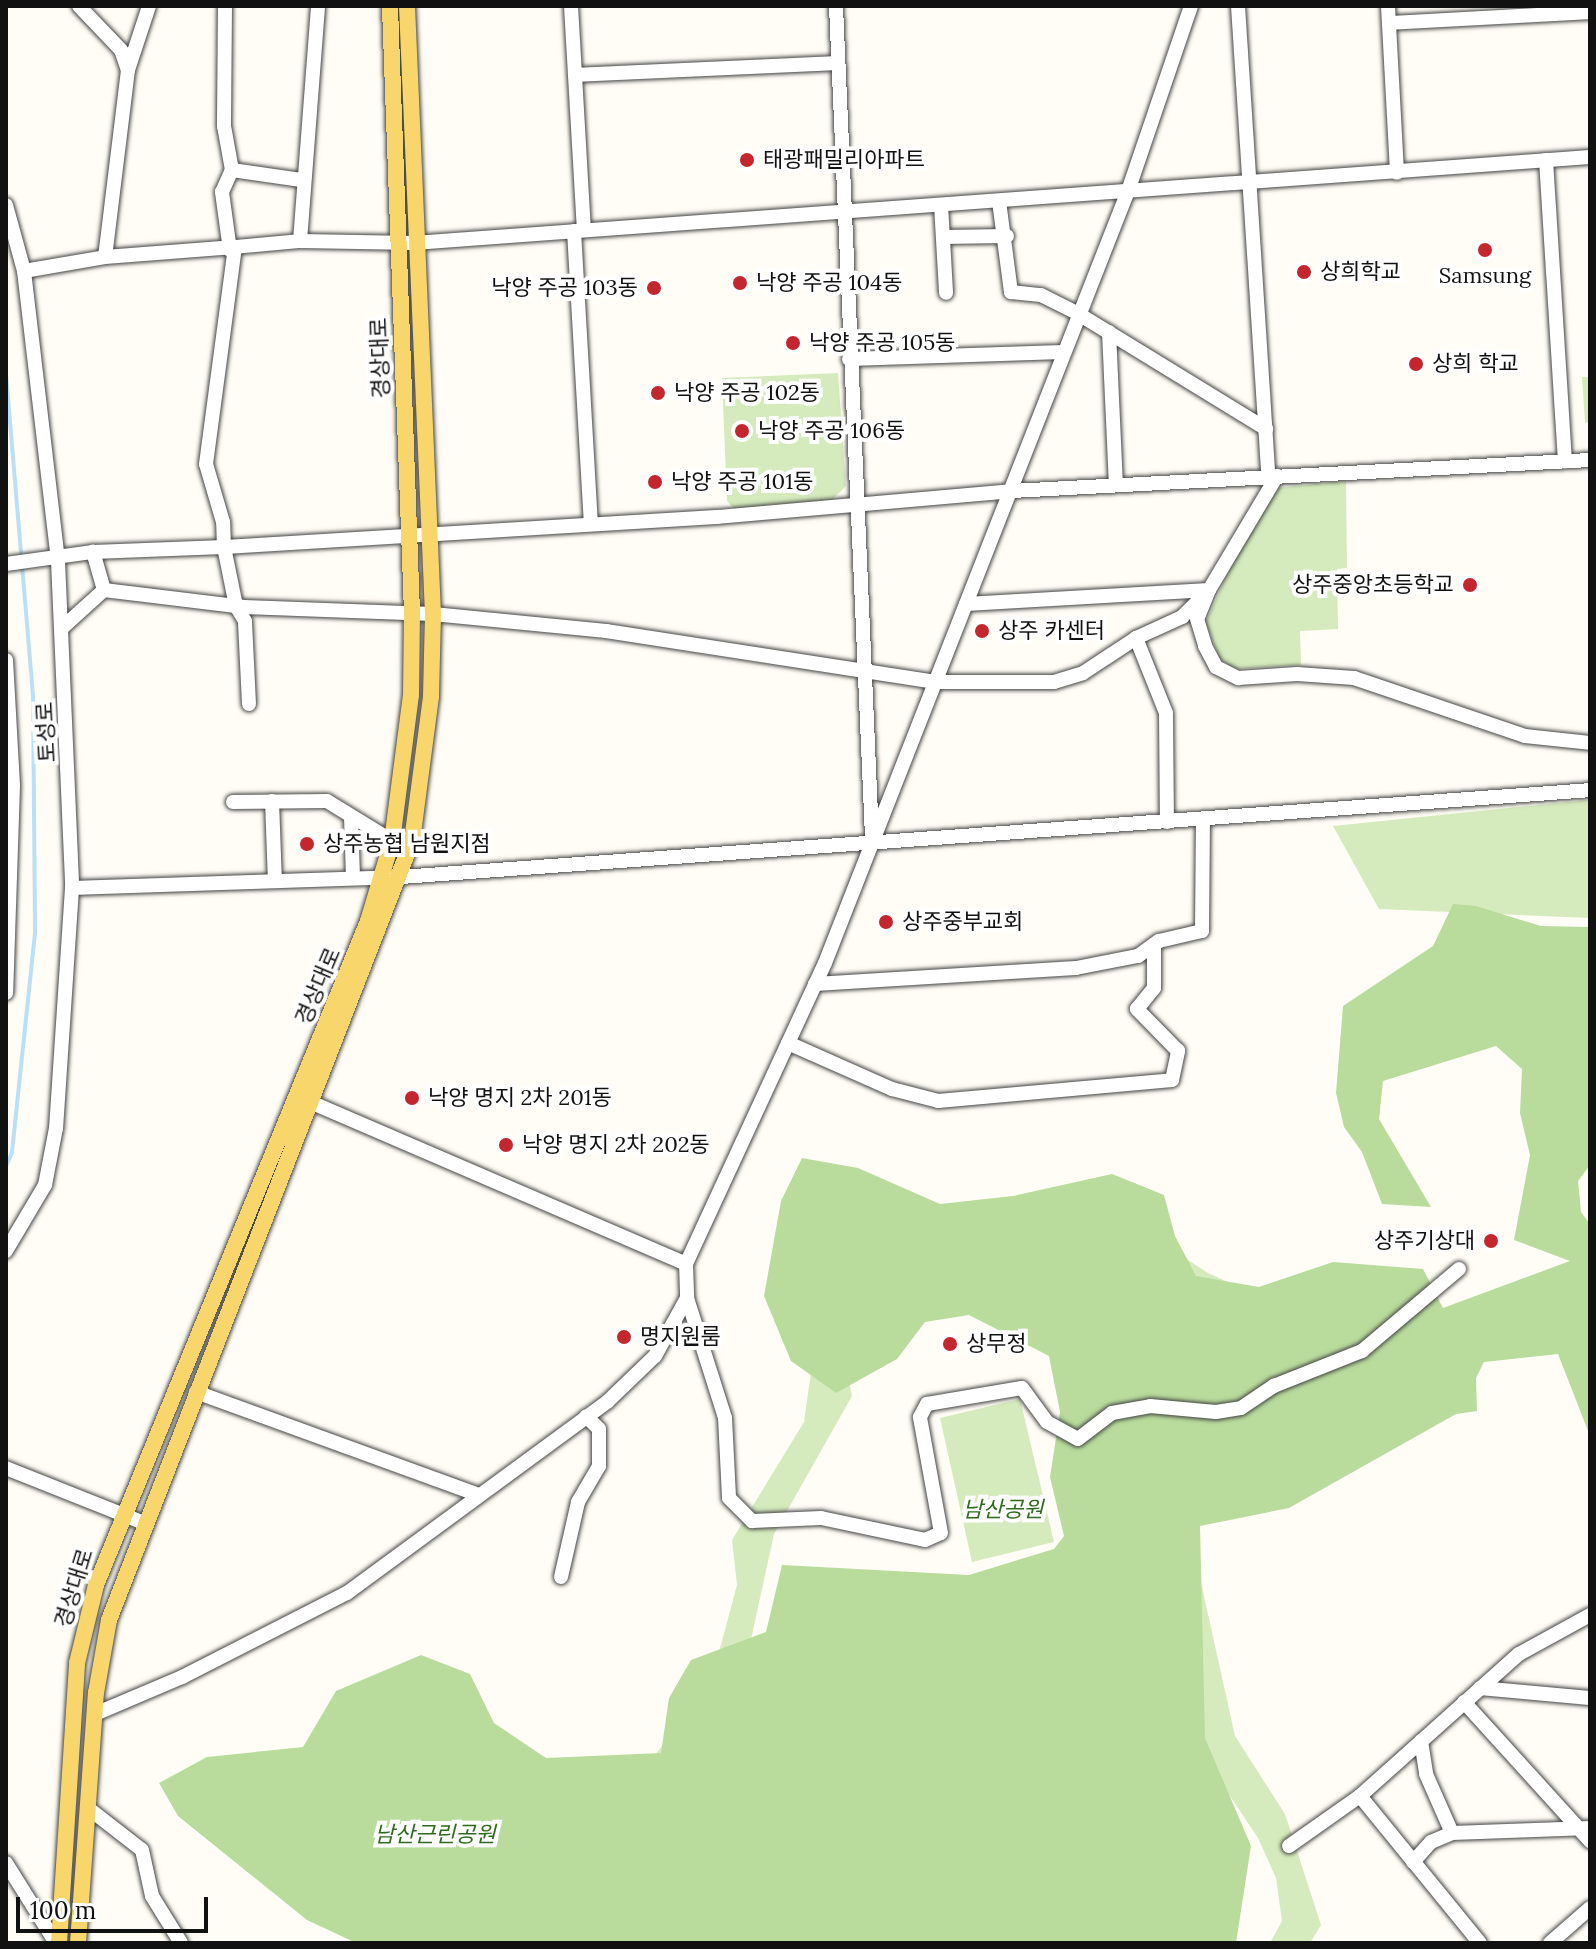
<!DOCTYPE html>
<meta charset="utf-8">
<style>
body{margin:0}
#map{position:relative;width:1596px;height:1949px;overflow:hidden;background:#fffdf5;font-family:Lora,"Noto Sans KR",serif}
div>[style]{position:absolute}
[style*='--x']{left:calc(var(--x)*1px);top:calc(var(--y)*1px);width:calc(var(--w)*1px);rotate:calc(var(--a)*1deg)}
.green>*{inset:0;background:#d5ebbd}
.forest>*{inset:0;background:#b9dc9c}
.stream>*{height:4px;margin:-2px;padding:0 2px;transform-origin:2px;border-radius:2px;background:#b9e0f7}
.roads{filter:drop-shadow(0 0 2px #444) drop-shadow(0 0 2px #444)}
.minor>*{height:14px;margin:-7px;padding:0 7px;transform-origin:7px;border-radius:7px;background:#fff}
.major>*{height:16px;margin:-8px;padding:0 8px;transform-origin:8px;border-radius:8px;background:#f9d66b}
.dots>*{width:22px;height:22px;translate:-50% -50%;box-sizing:border-box;border:4px solid #fff;border-radius:50%}
span{translate:-50% -50%;white-space:nowrap;text-align:center;line-height:1.15;-webkit-text-stroke:8px #fff;paint-order:stroke}
.poi-label{font-size:22px;color:#111}
.left{translate:0 -50%;text-align:left}
.right{translate:-100% -50%;text-align:right}
.street-label{font-size:22px;color:#111}
.park-label{font-size:22px;color:#2f6b1f;font-style:italic}
.frame{position:absolute;inset:0;border:8px solid #111;pointer-events:none}
.scale{position:absolute;left:16px;top:1897px;width:192px;height:36px;box-sizing:border-box;border:4px solid #111;border-top:0;padding-left:10px;font-size:24px;line-height:28px;white-space:nowrap;color:#111;-webkit-text-stroke:6px #fff;paint-order:stroke}
</style>
<div id="map">
<div class="green">
<div style="clip-path:polygon(838px 373px,846px 486px,828px 504px,735px 510px,727px 501px,722px 378px)"></div>
<div style="clip-path:polygon(1582px 377px,1590px 377px,1590px 422px,1585px 423px)"></div>
<div style="clip-path:polygon(1346px 481px,1347px 568px,1337px 569px,1338px 629px,1300px 631px,1301px 665px,1234px 669px,1219px 657px,1206px 622px,1244px 537px,1276px 488px)"></div>
<div style="clip-path:polygon(1588px 800px,1590px 918px,1379px 909px,1333px 826px)"></div>
<div style="clip-path:polygon(834px 1209px,1154px 1238px,1208px 1273px,1360px 1342px,1213px 1298px,836px 1321px,852px 1396px,774px 1534px,738px 1699px,511px 1943px,711px 1682px,737px 1585px,732px 1540px,804px 1422px)"></div>
<div style="clip-path:polygon(1020px 1399px,1054px 1542px,972px 1562px,940px 1418px)"></div>
<div style="clip-path:polygon(1163px 1511px,1188px 1524px,1235px 1736px,1285px 1814px,1321px 1925px,1310px 1943px,1270px 1943px,1282px 1921px,1276px 1878px,1258px 1838px,1210px 1766px)"></div>
</div>
<div class="forest">
<div style="clip-path:polygon(1453px 904px,1476px 906px,1541px 926px,1590px 927px,1590px 1165px,1578px 1181px,1581px 1212px,1590px 1224px,1590px 1436px,1558px 1354px,1484px 1362px,1476px 1378px,1477px 1411px,1456px 1414px,1289px 1508px,1200px 1526px,1205px 1738px,1251px 1846px,1236px 1943px,356px 1943px,307px 1920px,178px 1816px,159px 1783px,207px 1757px,303px 1747px,336px 1691px,421px 1655px,470px 1674px,494px 1723px,546px 1758px,661px 1753px,669px 1698px,691px 1660px,766px 1632px,782px 1565px,969px 1575px,1054px 1549px,1064px 1536px,1050px 1477px,1060px 1412px,1049px 1356px,969px 1315px,925px 1322px,897px 1359px,836px 1393px,791px 1361px,764px 1296px,781px 1201px,802px 1158px,858px 1168px,940px 1204px,1013px 1196px,1112px 1174px,1164px 1195px,1175px 1236px,1196px 1276px,1259px 1287px,1333px 1262px,1423px 1269px,1443px 1308px,1570px 1261px,1514px 1240px,1530px 1155px,1520px 1113px,1522px 1069px,1496px 1046px,1383px 1081px,1379px 1119px,1431px 1207px,1382px 1204px,1362px 1152px,1344px 1127px,1336px 1093px,1343px 1006px,1433px 946px)"></div>
</div>
<div class="stream">
<div style="--x:6;--y:374;--w:322;--a:85.2"></div>
<div style="--x:33;--y:695;--w:238;--a:89.5"></div>
<div style="--x:35;--y:933;--w:221;--a:96"></div>
<div style="--x:12;--y:1153;--w:14;--a:115"></div>
</div>
<div class="roads">
<div class="minor">
<div style="--x:79;--y:6;--w:61;--a:46.3"></div>
<div style="--x:121;--y:50;--w:21;--a:71"></div>
<div style="--x:128;--y:70;--w:188;--a:97"></div>
<div style="--x:225;--y:6;--w:120;--a:90.5"></div>
<div style="--x:224;--y:126;--w:45;--a:79.7"></div>
<div style="--x:232;--y:170;--w:70;--a:8.2"></div>
<div style="--x:571;--y:6;--w:224;--a:86.7"></div>
<div style="--x:836;--y:6;--w:832;--a:87.52"></div>
<div style="--x:1191;--y:6;--w:195;--a:108.8"></div>
<div style="--x:1128;--y:191;--w:829;--a:111.43"></div>
<div style="--x:825;--y:963;--w:332;--a:114.8"></div>
<div style="--x:686;--y:1264;--w:34;--a:88"></div>
<div style="--x:687;--y:1298;--w:126;--a:72.4"></div>
<div style="--x:725;--y:1418;--w:80;--a:87.1"></div>
<div style="--x:729;--y:1498;--w:33;--a:45"></div>
<div style="--x:752;--y:1521;--w:69;--a:-2.5"></div>
<div style="--x:821;--y:1518;--w:106;--a:11.9"></div>
<div style="--x:925;--y:1540;--w:17;--a:-24"></div>
<div style="--x:941;--y:1533;--w:118;--a:-100.3"></div>
<div style="--x:920;--y:1417;--w:15;--a:-62"></div>
<div style="--x:927;--y:1404;--w:96;--a:-9.6"></div>
<div style="--x:1022;--y:1388;--w:42;--a:53.7"></div>
<div style="--x:1047;--y:1422;--w:35;--a:29"></div>
<div style="--x:1078;--y:1439;--w:43;--a:-37.4"></div>
<div style="--x:1112;--y:1413;--w:39;--a:-10"></div>
<div style="--x:1150;--y:1406;--w:66;--a:5.2"></div>
<div style="--x:1216;--y:1412;--w:25;--a:-9"></div>
<div style="--x:1241;--y:1408;--w:40;--a:-34"></div>
<div style="--x:1274;--y:1386;--w:95;--a:-21.7"></div>
<div style="--x:1362;--y:1351;--w:127;--a:-40.2"></div>
<div style="--x:1238;--y:6;--w:471;--a:86.3"></div>
<div style="--x:1388;--y:6;--w:167;--a:86.9"></div>
<div style="--x:1389;--y:23;--w:201;--a:-3.1"></div>
<div style="--x:128;--y:70;--w:67;--a:-71.8"></div>
<div style="--x:575;--y:75;--w:262;--a:-2.6"></div>
<div style="--x:1546;--y:160;--w:302;--a:86.4"></div>
<div style="--x:999;--y:201;--w:92;--a:82.5"></div>
<div style="--x:1011;--y:292;--w:30;--a:6"></div>
<div style="--x:1041;--y:295;--w:40;--a:26.6"></div>
<div style="--x:1077;--y:313;--w:222;--a:31.5"></div>
<div style="--x:6;--y:205;--w:68;--a:74.7"></div>
<div style="--x:24;--y:271;--w:292;--a:83.3"></div>
<div style="--x:58;--y:561;--w:327;--a:87.5"></div>
<div style="--x:72;--y:888;--w:241;--a:93.8"></div>
<div style="--x:56;--y:1128;--w:58;--a:100.9"></div>
<div style="--x:45;--y:1185;--w:77;--a:120.6"></div>
<div style="--x:941;--y:205;--w:88;--a:86.7"></div>
<div style="--x:574;--y:231;--w:293;--a:86.7"></div>
<div style="--x:943;--y:237;--w:64;--a:-0.9"></div>
<div style="--x:300;--y:241;--w:114;--a:1"></div>
<div style="--x:414;--y:243;--w:1179;--a:-4.18"></div>
<div style="--x:230;--y:250;--w:59;--a:-97.9"></div>
<div style="--x:222;--y:192;--w:24;--a:-66"></div>
<div style="--x:24;--y:271;--w:82;--a:-9.8"></div>
<div style="--x:105;--y:257;--w:130;--a:-4.4"></div>
<div style="--x:1109;--y:332;--w:153;--a:87.4"></div>
<div style="--x:849;--y:359;--w:214;--a:-1.9"></div>
<div style="--x:6;--y:564;--w:88;--a:-7.9"></div>
<div style="--x:104;--y:590;--w:40;--a:-106"></div>
<div style="--x:93;--y:552;--w:131;--a:-2.2"></div>
<div style="--x:224;--y:547;--w:25;--a:-92"></div>
<div style="--x:223;--y:522;--w:60;--a:-106.3"></div>
<div style="--x:206;--y:464;--w:219;--a:-82.4"></div>
<div style="--x:235;--y:247;--w:65;--a:-5.3"></div>
<div style="--x:300;--y:241;--w:236;--a:-85.6"></div>
<div style="--x:966;--y:604;--w:243;--a:-3.3"></div>
<div style="--x:1209;--y:590;--w:31;--a:112"></div>
<div style="--x:1197;--y:619;--w:28;--a:73"></div>
<div style="--x:1205;--y:646;--w:24;--a:62"></div>
<div style="--x:1216;--y:667;--w:25;--a:27"></div>
<div style="--x:1238;--y:678;--w:59;--a:-3.9"></div>
<div style="--x:1297;--y:674;--w:57;--a:4"></div>
<div style="--x:1354;--y:678;--w:181;--a:18.7"></div>
<div style="--x:1525;--y:736;--w:65;--a:6.1"></div>
<div style="--x:63;--y:627;--w:55;--a:-42.1"></div>
<div style="--x:104;--y:590;--w:141;--a:6.9"></div>
<div style="--x:244;--y:607;--w:189;--a:2.1"></div>
<div style="--x:433;--y:614;--w:174;--a:5.6"></div>
<div style="--x:606;--y:631;--w:332;--a:8.8"></div>
<div style="--x:934;--y:682;--w:120;--a:0"></div>
<div style="--x:1054;--y:682;--w:30;--a:-17"></div>
<div style="--x:1083;--y:673;--w:64;--a:-33.4"></div>
<div style="--x:1136;--y:638;--w:51;--a:-24.5"></div>
<div style="--x:1182;--y:617;--w:38;--a:-45"></div>
<div style="--x:1209;--y:590;--w:133;--a:-59.2"></div>
<div style="--x:1136;--y:638;--w:81;--a:68.2"></div>
<div style="--x:1166;--y:713;--w:109;--a:89.5"></div>
<div style="--x:6;--y:660;--w:126;--a:86.8"></div>
<div style="--x:13;--y:786;--w:207;--a:91.9"></div>
<div style="--x:249;--y:704;--w:83;--a:-92.8"></div>
<div style="--x:245;--y:621;--w:17;--a:-121"></div>
<div style="--x:236;--y:606;--w:60;--a:-101.5"></div>
<div style="--x:224;--y:547;--w:494;--a:-3.5"></div>
<div style="--x:717;--y:517;--w:296;--a:-5"></div>
<div style="--x:1012;--y:491;--w:579;--a:-3.07"></div>
<div style="--x:272;--y:801;--w:80;--a:87.9"></div>
<div style="--x:233;--y:802;--w:94;--a:-0.6"></div>
<div style="--x:327;--y:801;--w:76;--a:31.6"></div>
<div style="--x:351;--y:817;--w:61;--a:88.1"></div>
<div style="--x:72;--y:888;--w:329;--a:-1.9"></div>
<div style="--x:401;--y:877;--w:1192;--a:-4.18"></div>
<div style="--x:815;--y:984;--w:261;--a:-3.5"></div>
<div style="--x:1076;--y:968;--w:63;--a:-11"></div>
<div style="--x:1138;--y:956;--w:26;--a:-36"></div>
<div style="--x:1159;--y:941;--w:44;--a:-13.1"></div>
<div style="--x:1202;--y:931;--w:112;--a:-89.5"></div>
<div style="--x:788;--y:1043;--w:114;--a:23.9"></div>
<div style="--x:892;--y:1089;--w:48;--a:14.6"></div>
<div style="--x:938;--y:1101;--w:235;--a:-5.1"></div>
<div style="--x:1172;--y:1080;--w:30;--a:-78"></div>
<div style="--x:1178;--y:1051;--w:59;--a:-134.3"></div>
<div style="--x:1137;--y:1009;--w:27;--a:-51"></div>
<div style="--x:1154;--y:988;--w:43;--a:-90"></div>
<div style="--x:301;--y:1098;--w:419;--a:23.3"></div>
<div style="--x:196;--y:1392;--w:301;--a:20"></div>
<div style="--x:6;--y:1468;--w:149;--a:21.7"></div>
<div style="--x:561;--y:1577;--w:77;--a:-77.2"></div>
<div style="--x:578;--y:1502;--w:42;--a:-59.7"></div>
<div style="--x:599;--y:1466;--w:37;--a:-90"></div>
<div style="--x:599;--y:1429;--w:18;--a:-135"></div>
<div style="--x:1480;--y:1688;--w:110;--a:5.2"></div>
<div style="--x:1464;--y:1702;--w:188;--a:47.8"></div>
<div style="--x:95;--y:1714;--w:95;--a:-23"></div>
<div style="--x:182;--y:1677;--w:185;--a:-27"></div>
<div style="--x:347;--y:1593;--w:323;--a:-36.3"></div>
<div style="--x:607;--y:1402;--w:66;--a:-43.8"></div>
<div style="--x:655;--y:1356;--w:66;--a:-61.1"></div>
<div style="--x:1421;--y:1741;--w:33;--a:81"></div>
<div style="--x:1426;--y:1774;--w:64;--a:66.2"></div>
<div style="--x:1360;--y:1796;--w:190;--a:50.8"></div>
<div style="--x:88;--y:1808;--w:68;--a:37.9"></div>
<div style="--x:142;--y:1850;--w:47;--a:77.7"></div>
<div style="--x:152;--y:1896;--w:55;--a:58.3"></div>
<div style="--x:1289;--y:1846;--w:87;--a:-35.2"></div>
<div style="--x:1360;--y:1796;--w:213;--a:-41.8"></div>
<div style="--x:1519;--y:1654;--w:81;--a:-28.8"></div>
<div style="--x:1413;--y:1862;--w:27;--a:-48"></div>
<div style="--x:1431;--y:1842;--w:23;--a:-23"></div>
<div style="--x:1452;--y:1833;--w:138;--a:-2.1"></div>
<div style="--x:6;--y:1863;--w:94;--a:58"></div>
<div style="--x:1550;--y:1943;--w:53;--a:-41.2"></div>
</div>
<div class="major">
<div style="--x:59;--y:1943;--w:281;--a:-86.3"></div>
<div style="--x:77;--y:1663;--w:80;--a:-76.3"></div>
<div style="--x:96;--y:1585;--w:718;--a:-67.72"></div>
<div style="--x:368;--y:921;--w:84;--a:-73.3"></div>
<div style="--x:392;--y:841;--w:147;--a:-82.6"></div>
<div style="--x:411;--y:695;--w:82;--a:-89.3"></div>
<div style="--x:412;--y:613;--w:607;--a:-92.08"></div>
<div style="--x:78;--y:1943;--w:251;--a:-85.9"></div>
<div style="--x:96;--y:1693;--w:74;--a:-79.9"></div>
<div style="--x:109;--y:1620;--w:836;--a:-68.75"></div>
<div style="--x:412;--y:841;--w:146;--a:-82.5"></div>
<div style="--x:431;--y:696;--w:82;--a:-88.6"></div>
<div style="--x:433;--y:614;--w:609;--a:-92.45"></div>
</div>
</div>
<div class="dots">
<div style="left:747px;top:160px;background:#c4262e"></div>
<div style="left:1485px;top:250px;background:#c4262e"></div>
<div style="left:1304px;top:272px;background:#c4262e"></div>
<div style="left:740px;top:283px;background:#c4262e"></div>
<div style="left:654px;top:288px;background:#c4262e"></div>
<div style="left:793px;top:343px;background:#c4262e"></div>
<div style="left:1416px;top:364px;background:#c4262e"></div>
<div style="left:658px;top:393px;background:#c4262e"></div>
<div style="left:742px;top:431px;background:#c4262e"></div>
<div style="left:655px;top:482px;background:#c4262e"></div>
<div style="left:1470px;top:585px;background:#c4262e"></div>
<div style="left:982px;top:631px;background:#c4262e"></div>
<div style="left:307px;top:844px;background:#c4262e"></div>
<div style="left:886px;top:922px;background:#c4262e"></div>
<div style="left:412px;top:1098px;background:#c4262e"></div>
<div style="left:506px;top:1145px;background:#c4262e"></div>
<div style="left:1491px;top:1241px;background:#c4262e"></div>
<div style="left:624px;top:1337px;background:#c4262e"></div>
<div style="left:950px;top:1344px;background:#c4262e"></div>
</div>
<div class="poi-label">
<span class="left" style="left:763px;top:160px">태광패밀리아파트</span>
<span class="left" style="left:1320px;top:272px">상희학교</span>
<span style="left:1485px;top:276px">Samsung</span>
<span class="left" style="left:756px;top:283px">낙양 주공 104동</span>
<span class="right" style="left:638px;top:288px">낙양 주공 103동</span>
<span class="left" style="left:809px;top:343px">낙양 주공 105동</span>
<span class="left" style="left:1432px;top:364px">상희 학교</span>
<span class="left" style="left:674px;top:393px">낙양 주공 102동</span>
<span class="left" style="left:758px;top:431px">낙양 주공 106동</span>
<span class="left" style="left:671px;top:482px">낙양 주공 101동</span>
<span class="right" style="left:1454px;top:585px">상주중앙초등학교</span>
<span class="left" style="left:998px;top:631px">상주 카센터</span>
<span class="left" style="left:323px;top:844px">상주농협 남원지점</span>
<span class="left" style="left:902px;top:922px">상주중부교회</span>
<span class="left" style="left:428px;top:1098px">낙양 명지 2차 201동</span>
<span class="left" style="left:522px;top:1145px">낙양 명지 2차 202동</span>
<span class="right" style="left:1475px;top:1241px">상주기상대</span>
<span class="left" style="left:640px;top:1337px">명지원룸</span>
<span class="left" style="left:966px;top:1344px">상무정</span>
</div>
<div class="street-label">
<span style="left:380px;top:358px;rotate:-92deg">경상대로</span>
<span style="left:46px;top:732px;rotate:-93deg">토성로</span>
<span style="left:318px;top:986px;rotate:-67deg">경상대로</span>
<span style="left:74px;top:1588px;rotate:-73deg">경상대로</span>
</div>
<div class="park-label">
<span style="left:1003px;top:1510px">남산공원</span>
<span style="left:435px;top:1835px">남산근린공원</span>
</div>
<div class="frame"></div>
<div class="scale">100 m</div>
</div>
